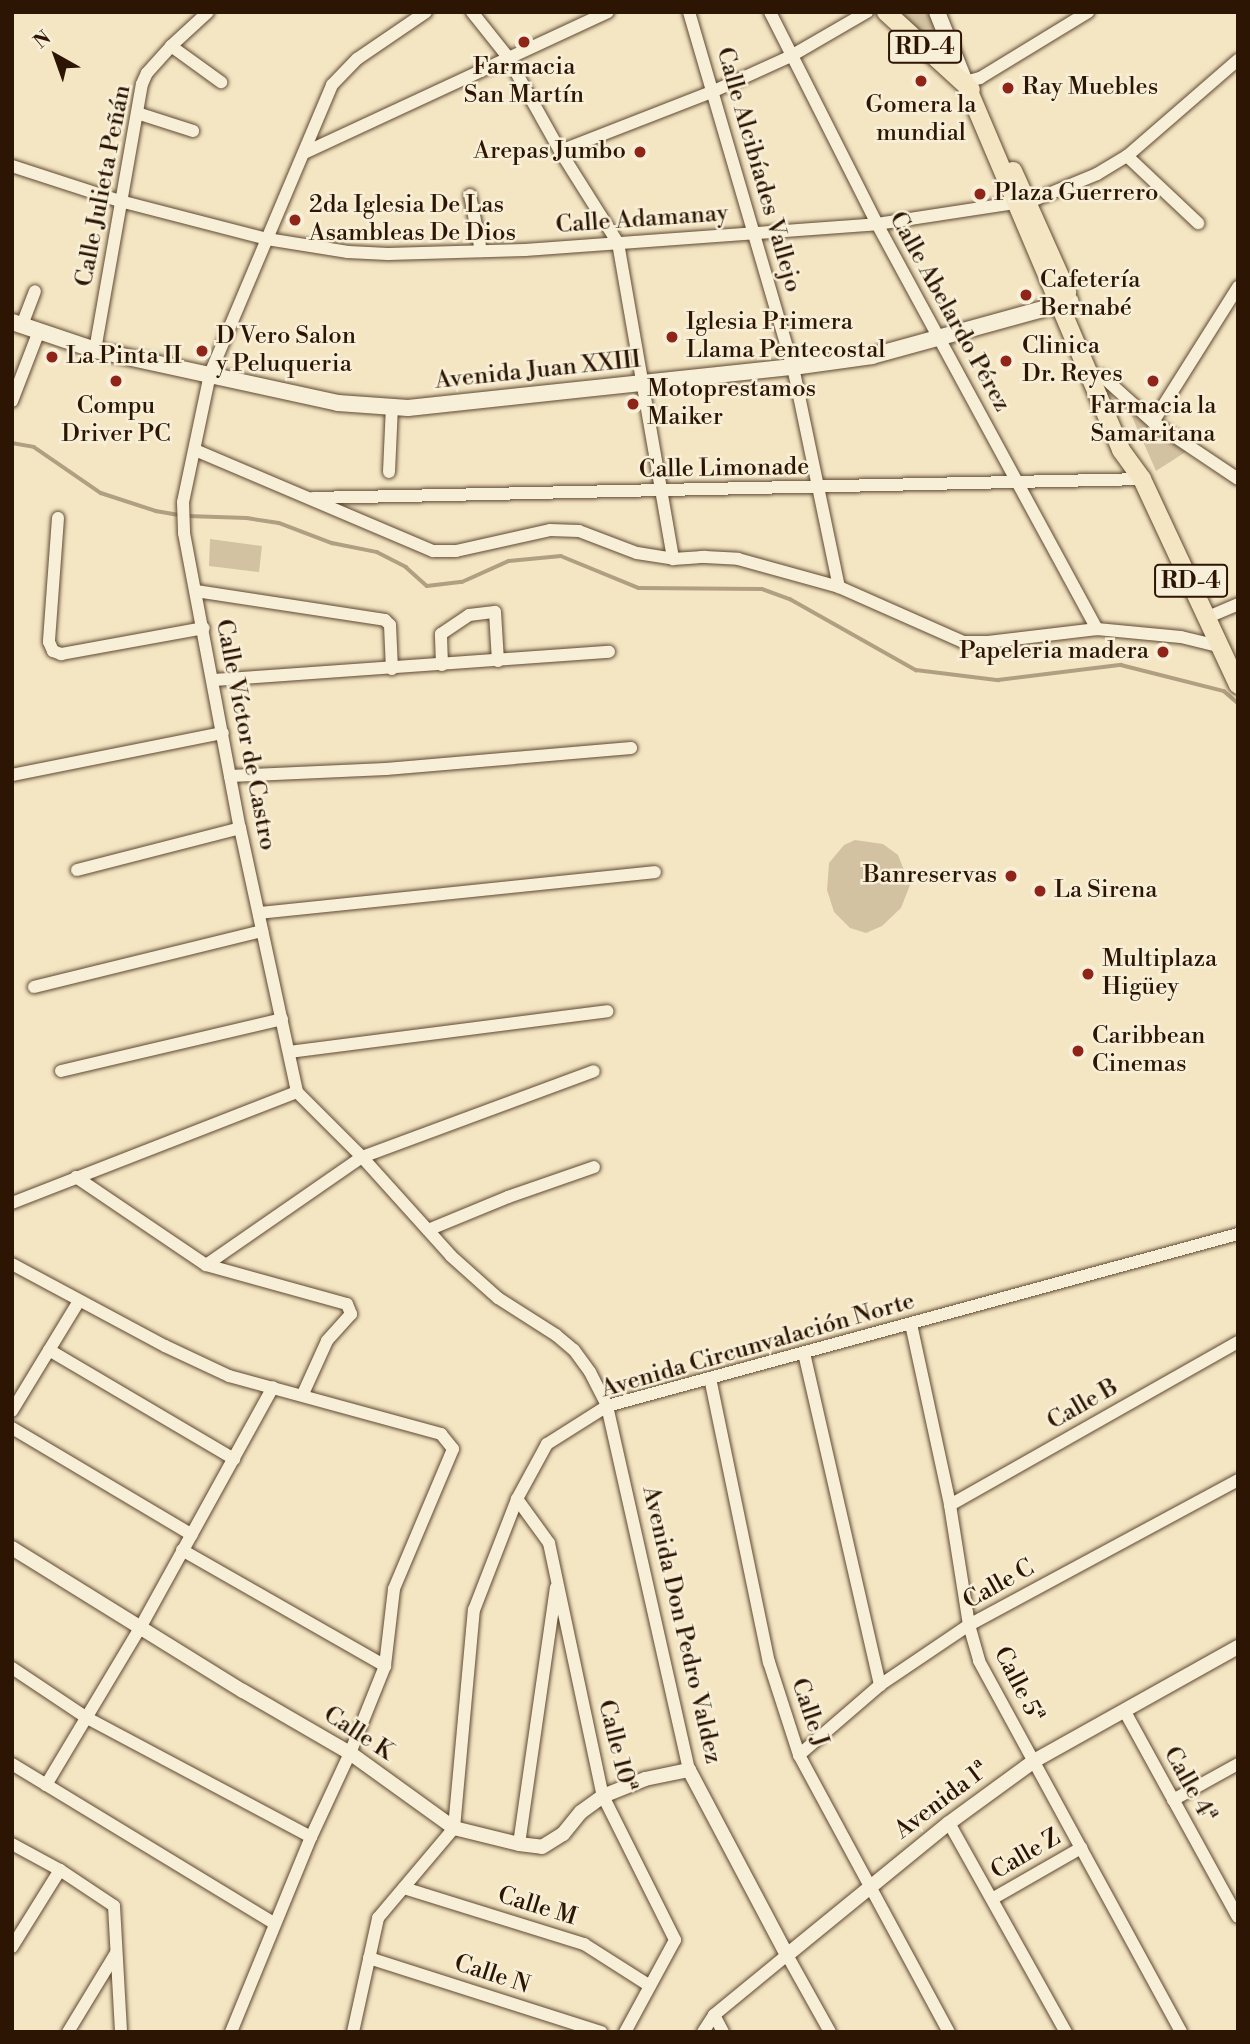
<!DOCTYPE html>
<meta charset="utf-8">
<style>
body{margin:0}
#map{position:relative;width:1250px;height:2044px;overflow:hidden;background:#f5e6c3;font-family:"Libre Bodoni",serif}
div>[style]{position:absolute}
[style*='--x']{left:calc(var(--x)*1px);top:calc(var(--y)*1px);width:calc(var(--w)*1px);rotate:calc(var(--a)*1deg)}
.green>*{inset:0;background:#d3c2a2}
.stream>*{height:3.5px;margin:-1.75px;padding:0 1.75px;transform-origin:1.75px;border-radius:1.75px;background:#b19f81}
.roads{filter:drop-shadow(0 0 2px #5e4932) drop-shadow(0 0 2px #5e4932)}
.minor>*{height:12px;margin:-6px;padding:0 6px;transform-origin:6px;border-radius:6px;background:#f8efd8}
.tertiary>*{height:14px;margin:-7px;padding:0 7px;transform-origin:7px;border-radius:7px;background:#f8efd8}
.secondary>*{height:16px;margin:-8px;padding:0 8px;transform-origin:8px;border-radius:8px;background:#f8efd8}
.primary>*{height:18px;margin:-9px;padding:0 9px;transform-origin:9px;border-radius:9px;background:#f5e6c3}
.dots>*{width:19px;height:19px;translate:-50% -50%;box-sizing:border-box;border:4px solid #f8efd8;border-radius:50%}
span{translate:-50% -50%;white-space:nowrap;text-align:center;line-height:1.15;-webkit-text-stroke:5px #f8efd8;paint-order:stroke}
.shield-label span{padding:2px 5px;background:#f8efd8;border:2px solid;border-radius:5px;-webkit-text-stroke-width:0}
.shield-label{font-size:23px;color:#2c1502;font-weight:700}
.poi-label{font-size:24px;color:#2c1502}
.left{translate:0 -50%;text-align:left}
.right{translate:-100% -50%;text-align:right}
.street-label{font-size:24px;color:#2c1502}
.frame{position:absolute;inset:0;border:14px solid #2c1502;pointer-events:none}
.north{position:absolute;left:21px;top:21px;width:70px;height:70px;-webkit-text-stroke:5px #f8efd8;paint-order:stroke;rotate:320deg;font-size:19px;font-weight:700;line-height:28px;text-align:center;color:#2c1502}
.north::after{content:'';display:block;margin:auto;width:24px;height:32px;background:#2c1502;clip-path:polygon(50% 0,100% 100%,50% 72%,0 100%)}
</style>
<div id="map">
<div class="green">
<div style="clip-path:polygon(886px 12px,937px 12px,965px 82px)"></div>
<div style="clip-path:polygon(1126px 403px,1187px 451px,1156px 471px)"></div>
<div style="clip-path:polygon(210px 539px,262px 546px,259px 572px,209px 566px)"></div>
<div style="clip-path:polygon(855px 840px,883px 844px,898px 855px,910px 885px,901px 908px,882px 926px,866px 933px,850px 928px,834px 912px,827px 890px,829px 863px,844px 845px)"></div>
</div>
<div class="stream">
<div style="--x:12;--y:443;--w:22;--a:10"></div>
<div style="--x:34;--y:447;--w:81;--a:34.5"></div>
<div style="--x:101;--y:493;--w:58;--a:18.1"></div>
<div style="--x:156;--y:511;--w:23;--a:10"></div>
<div style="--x:187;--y:516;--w:60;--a:1.9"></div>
<div style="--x:247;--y:518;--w:32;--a:9"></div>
<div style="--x:279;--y:523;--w:57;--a:20.7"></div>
<div style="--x:332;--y:543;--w:46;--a:11.3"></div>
<div style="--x:377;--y:552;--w:33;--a:27"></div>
<div style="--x:406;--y:567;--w:28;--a:42"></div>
<div style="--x:427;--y:586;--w:35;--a:-7"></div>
<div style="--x:462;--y:582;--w:51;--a:-24.1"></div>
<div style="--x:509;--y:561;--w:52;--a:-5.5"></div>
<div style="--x:561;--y:556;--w:84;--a:22.3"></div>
<div style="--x:639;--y:588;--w:123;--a:0.5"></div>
<div style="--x:762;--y:589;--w:30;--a:20"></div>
<div style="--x:790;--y:599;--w:145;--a:29.4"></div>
<div style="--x:916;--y:670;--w:83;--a:7"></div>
<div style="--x:998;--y:680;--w:124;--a:-7"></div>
<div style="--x:1121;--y:665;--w:106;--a:14.2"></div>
<div style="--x:1224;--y:691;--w:18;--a:41"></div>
</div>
<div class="roads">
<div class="minor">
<div style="--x:426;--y:12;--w:83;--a:145.7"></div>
<div style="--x:357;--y:59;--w:36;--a:134"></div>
<div style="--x:332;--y:85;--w:314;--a:112.9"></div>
<div style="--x:210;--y:374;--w:131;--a:101.9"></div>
<div style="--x:183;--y:502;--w:31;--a:88"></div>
<div style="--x:184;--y:533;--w:300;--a:79.3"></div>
<div style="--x:240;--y:828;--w:270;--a:77.8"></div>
<div style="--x:297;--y:1092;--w:92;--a:45"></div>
<div style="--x:362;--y:1157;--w:133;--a:48"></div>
<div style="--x:451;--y:1256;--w:63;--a:41.8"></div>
<div style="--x:498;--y:1298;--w:69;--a:32.5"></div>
<div style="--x:556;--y:1335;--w:23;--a:40"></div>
<div style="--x:574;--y:1350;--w:27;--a:54"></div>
<div style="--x:590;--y:1372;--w:38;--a:63"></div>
<div style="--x:607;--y:1406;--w:373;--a:77.3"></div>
<div style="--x:472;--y:12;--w:56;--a:51.5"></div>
<div style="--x:507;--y:56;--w:109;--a:60.8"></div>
<div style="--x:560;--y:151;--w:109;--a:57.8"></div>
<div style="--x:618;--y:243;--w:321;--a:80.1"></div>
<div style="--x:689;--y:12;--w:370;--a:73.7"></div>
<div style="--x:793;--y:367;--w:225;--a:78.2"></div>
<div style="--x:770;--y:12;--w:237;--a:63.2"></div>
<div style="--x:877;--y:224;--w:461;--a:61.5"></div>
<div style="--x:171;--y:46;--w:62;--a:35.8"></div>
<div style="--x:965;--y:82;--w:16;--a:-15"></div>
<div style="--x:980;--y:78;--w:127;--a:-31.4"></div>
<div style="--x:137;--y:113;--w:59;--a:17.8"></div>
<div style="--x:560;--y:151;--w:165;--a:-21.3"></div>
<div style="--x:714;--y:91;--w:85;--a:-24.4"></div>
<div style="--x:791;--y:56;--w:88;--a:-30.1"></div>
<div style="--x:304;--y:153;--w:335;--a:-24.9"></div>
<div style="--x:1127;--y:156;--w:98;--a:43.3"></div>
<div style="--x:12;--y:166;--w:114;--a:18"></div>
<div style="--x:120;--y:201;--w:152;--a:14.5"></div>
<div style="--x:267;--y:239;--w:82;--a:9.1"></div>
<div style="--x:348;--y:252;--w:40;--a:2.9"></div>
<div style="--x:388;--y:254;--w:137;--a:-1.7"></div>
<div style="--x:525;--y:250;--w:353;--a:-4.2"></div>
<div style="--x:877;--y:224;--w:159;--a:-8.7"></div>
<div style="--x:1034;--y:200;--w:68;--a:-22.4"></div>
<div style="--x:1097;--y:174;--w:35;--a:-31"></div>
<div style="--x:1127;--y:156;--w:147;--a:-40.9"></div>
<div style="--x:470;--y:195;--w:57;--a:78.9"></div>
<div style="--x:22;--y:325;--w:36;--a:-69"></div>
<div style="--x:95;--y:350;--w:270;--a:-80"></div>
<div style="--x:142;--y:84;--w:12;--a:-66"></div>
<div style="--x:147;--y:73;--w:36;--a:-48"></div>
<div style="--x:171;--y:46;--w:50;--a:-42.6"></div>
<div style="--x:1102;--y:376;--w:69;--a:42"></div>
<div style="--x:1153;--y:422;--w:102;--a:33.8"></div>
<div style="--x:12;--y:401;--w:75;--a:-68.9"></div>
<div style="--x:1153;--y:422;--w:160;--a:-57.8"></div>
<div style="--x:195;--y:450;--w:259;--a:23"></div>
<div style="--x:433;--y:551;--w:23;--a:0"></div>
<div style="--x:456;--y:551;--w:96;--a:-12.6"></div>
<div style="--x:550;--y:530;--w:29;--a:2"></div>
<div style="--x:579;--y:531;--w:62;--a:20.8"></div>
<div style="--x:637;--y:553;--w:36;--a:9"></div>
<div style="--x:673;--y:559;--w:32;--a:-4"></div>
<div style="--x:705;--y:557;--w:33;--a:3"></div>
<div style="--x:738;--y:559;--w:105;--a:15.5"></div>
<div style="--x:839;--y:587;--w:136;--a:23.9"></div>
<div style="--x:963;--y:642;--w:25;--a:0"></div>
<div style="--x:988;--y:642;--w:110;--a:-6.8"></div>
<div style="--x:1097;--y:629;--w:84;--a:5.4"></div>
<div style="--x:1181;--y:637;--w:42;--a:13.7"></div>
<div style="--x:389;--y:472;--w:65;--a:-87.4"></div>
<div style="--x:313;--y:498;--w:829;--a:-1.31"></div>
<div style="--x:58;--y:518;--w:124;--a:94.2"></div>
<div style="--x:49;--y:642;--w:10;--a:66"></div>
<div style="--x:53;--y:651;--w:9;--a:21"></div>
<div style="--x:61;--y:654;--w:145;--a:-10.3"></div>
<div style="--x:196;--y:591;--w:191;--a:8.7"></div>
<div style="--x:385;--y:620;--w:7;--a:45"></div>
<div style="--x:390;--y:625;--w:44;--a:87.4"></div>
<div style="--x:1208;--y:617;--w:33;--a:-23"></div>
<div style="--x:442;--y:665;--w:31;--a:-92"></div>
<div style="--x:441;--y:634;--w:34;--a:-34"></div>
<div style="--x:469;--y:615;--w:26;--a:-7"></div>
<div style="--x:495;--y:612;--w:49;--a:86.5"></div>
<div style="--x:214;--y:680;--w:396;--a:-4.1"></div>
<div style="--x:12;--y:775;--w:215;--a:-11.3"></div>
<div style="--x:230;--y:776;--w:156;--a:-2.6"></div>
<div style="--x:386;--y:769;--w:246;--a:-4.9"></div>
<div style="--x:77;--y:870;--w:168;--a:-14.4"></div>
<div style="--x:259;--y:913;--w:398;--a:-5.9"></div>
<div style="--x:34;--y:987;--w:235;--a:-13.8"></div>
<div style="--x:289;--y:1052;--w:321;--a:-7.3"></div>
<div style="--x:61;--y:1071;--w:227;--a:-13.2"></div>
<div style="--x:76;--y:1177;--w:157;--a:34.1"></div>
<div style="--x:206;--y:1265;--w:146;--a:15.5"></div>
<div style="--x:347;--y:1304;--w:11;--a:68"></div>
<div style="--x:351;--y:1314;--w:36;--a:132"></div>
<div style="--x:327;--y:1341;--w:58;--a:114.4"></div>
<div style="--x:12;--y:1203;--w:306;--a:-21.3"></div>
<div style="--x:428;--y:1230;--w:87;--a:-22.4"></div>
<div style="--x:508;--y:1197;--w:91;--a:-19.2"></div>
<div style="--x:12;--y:1264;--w:174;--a:28.2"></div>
<div style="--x:165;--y:1346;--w:71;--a:25.1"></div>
<div style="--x:229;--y:1376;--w:220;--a:15.3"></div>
<div style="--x:441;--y:1434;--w:19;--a:51"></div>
<div style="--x:453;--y:1449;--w:152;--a:112.9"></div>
<div style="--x:394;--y:1589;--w:78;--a:96.7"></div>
<div style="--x:385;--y:1666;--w:94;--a:111.9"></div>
<div style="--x:350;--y:1753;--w:93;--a:114.9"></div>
<div style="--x:311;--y:1837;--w:254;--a:-152"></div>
<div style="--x:87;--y:1718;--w:90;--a:-146.3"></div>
<div style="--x:206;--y:1265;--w:190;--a:-34.7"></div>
<div style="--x:362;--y:1157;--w:247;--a:-20.3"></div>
<div style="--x:911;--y:1324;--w:185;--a:77.8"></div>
<div style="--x:950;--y:1505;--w:121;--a:81"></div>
<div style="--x:969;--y:1625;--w:37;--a:74"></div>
<div style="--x:979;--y:1661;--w:422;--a:61.4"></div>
<div style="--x:49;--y:1350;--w:215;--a:30.5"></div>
<div style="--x:804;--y:1353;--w:341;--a:77.1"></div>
<div style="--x:710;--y:1378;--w:290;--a:78.3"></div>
<div style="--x:769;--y:1662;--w:98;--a:72.1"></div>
<div style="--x:799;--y:1755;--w:315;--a:61.6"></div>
<div style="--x:12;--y:1411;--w:129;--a:-58.7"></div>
<div style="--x:12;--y:1428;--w:209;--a:30.7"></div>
<div style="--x:517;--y:1499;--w:54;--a:54"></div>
<div style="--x:549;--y:1543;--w:259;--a:78"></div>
<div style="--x:603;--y:1796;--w:161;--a:63.4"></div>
<div style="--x:675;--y:1940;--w:105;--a:118.5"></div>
<div style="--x:950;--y:1505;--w:331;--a:-29.5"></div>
<div style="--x:182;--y:1550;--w:234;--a:29.7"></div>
<div style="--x:1124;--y:1710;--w:236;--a:61.2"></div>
<div style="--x:799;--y:1755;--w:107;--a:-40.8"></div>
<div style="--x:880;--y:1685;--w:107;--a:-34"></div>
<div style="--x:969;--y:1625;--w:306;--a:-28.3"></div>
<div style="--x:12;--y:1764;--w:306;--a:31.3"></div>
<div style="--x:46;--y:1785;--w:183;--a:-59.1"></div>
<div style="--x:140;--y:1628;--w:275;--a:-61.1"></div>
<div style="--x:1173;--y:1800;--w:74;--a:-29"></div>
<div style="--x:949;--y:1823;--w:240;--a:60.8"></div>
<div style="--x:12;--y:1844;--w:55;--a:28.4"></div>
<div style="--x:60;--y:1870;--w:65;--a:33.7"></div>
<div style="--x:114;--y:1906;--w:126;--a:86.8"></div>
<div style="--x:519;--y:1844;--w:259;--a:-81.8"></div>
<div style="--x:404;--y:1888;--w:189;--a:17.3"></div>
<div style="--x:584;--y:1944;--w:78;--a:32.5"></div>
<div style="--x:992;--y:1899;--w:103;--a:-29.8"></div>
<div style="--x:12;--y:1947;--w:91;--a:-58.1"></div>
<div style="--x:369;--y:1958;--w:244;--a:17.7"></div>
<div style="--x:714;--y:2015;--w:19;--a:62"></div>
<div style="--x:68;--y:2032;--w:92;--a:-58.7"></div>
<div style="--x:231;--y:2032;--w:211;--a:-67.7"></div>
<div style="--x:353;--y:2032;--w:117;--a:-77.6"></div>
<div style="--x:378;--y:1918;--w:118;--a:-49.8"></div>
<div style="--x:454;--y:1828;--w:219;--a:-84.8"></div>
<div style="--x:474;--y:1610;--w:119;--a:-68.8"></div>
<div style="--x:517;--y:1499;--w:63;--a:-61.4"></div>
<div style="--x:547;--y:1444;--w:71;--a:-32.3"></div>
<div style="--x:607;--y:1406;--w:654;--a:-15.25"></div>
<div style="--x:703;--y:2032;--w:20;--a:-57"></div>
<div style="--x:714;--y:2015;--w:94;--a:-39.4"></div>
<div style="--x:787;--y:1955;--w:88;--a:60.8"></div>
</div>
<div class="tertiary">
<div style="--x:12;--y:1548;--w:272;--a:31.8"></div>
<div style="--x:243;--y:1691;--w:124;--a:30.1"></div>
<div style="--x:350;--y:1753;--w:128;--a:35.8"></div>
<div style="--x:454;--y:1828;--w:67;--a:13.8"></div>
<div style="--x:519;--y:1844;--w:23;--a:7"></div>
<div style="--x:542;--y:1847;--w:25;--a:-32"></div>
<div style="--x:563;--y:1834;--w:28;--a:-51"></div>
<div style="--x:581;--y:1812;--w:27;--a:-36"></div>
<div style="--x:603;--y:1796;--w:45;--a:-22"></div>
<div style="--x:645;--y:1779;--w:45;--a:-11.6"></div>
<div style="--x:689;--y:1770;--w:209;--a:62.1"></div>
<div style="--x:787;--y:1955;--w:209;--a:-39.2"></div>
<div style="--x:949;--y:1823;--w:105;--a:-36.1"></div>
<div style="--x:1034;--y:1761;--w:234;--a:-29.2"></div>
</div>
<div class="secondary">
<div style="--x:937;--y:12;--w:75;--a:68.2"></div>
<div style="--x:12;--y:322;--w:88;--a:18.6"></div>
<div style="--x:95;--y:350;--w:249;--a:12.3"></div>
<div style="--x:338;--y:403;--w:70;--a:4.1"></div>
<div style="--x:408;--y:408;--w:387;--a:-6.1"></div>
<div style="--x:793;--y:367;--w:80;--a:-7.9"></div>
<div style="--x:872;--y:356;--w:206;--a:-15.4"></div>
</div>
<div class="primary">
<div style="--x:886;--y:12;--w:115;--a:42.5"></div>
<div style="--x:965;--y:82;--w:400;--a:67"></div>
<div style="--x:1121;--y:450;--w:36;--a:54"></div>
<div style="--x:1142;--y:479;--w:227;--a:65"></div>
<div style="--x:1013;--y:171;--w:133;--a:65.9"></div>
</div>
</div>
<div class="dots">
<div style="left:524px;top:42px;background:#8f2418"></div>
<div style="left:921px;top:81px;background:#8f2418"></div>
<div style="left:1008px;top:88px;background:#8f2418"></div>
<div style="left:640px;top:152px;background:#8f2418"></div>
<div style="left:980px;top:194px;background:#8f2418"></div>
<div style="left:295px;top:220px;background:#8f2418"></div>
<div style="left:1026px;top:295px;background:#8f2418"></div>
<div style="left:672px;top:337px;background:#8f2418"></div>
<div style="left:202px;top:351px;background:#8f2418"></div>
<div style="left:52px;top:357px;background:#8f2418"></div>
<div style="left:1006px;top:361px;background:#8f2418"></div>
<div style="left:116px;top:381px;background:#8f2418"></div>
<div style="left:1153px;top:381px;background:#8f2418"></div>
<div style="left:633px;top:404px;background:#8f2418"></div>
<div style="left:1163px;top:652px;background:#8f2418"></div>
<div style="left:1011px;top:876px;background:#8f2418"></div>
<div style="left:1040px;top:891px;background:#8f2418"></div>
<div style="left:1088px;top:974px;background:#8f2418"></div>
<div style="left:1078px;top:1051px;background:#8f2418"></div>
</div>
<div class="shield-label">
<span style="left:925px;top:47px">RD-4</span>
<span style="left:1191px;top:581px">RD-4</span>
</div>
<div class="poi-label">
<span style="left:524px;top:82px">Farmacia<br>San Martín</span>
<span class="left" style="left:1022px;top:88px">Ray Muebles</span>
<span style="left:921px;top:120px">Gomera la<br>mundial</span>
<span class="right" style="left:626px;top:152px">Arepas Jumbo</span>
<span class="left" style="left:994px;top:194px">Plaza Guerrero</span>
<span class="left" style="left:309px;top:220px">2da Iglesia De Las<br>Asambleas De Dios</span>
<span class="left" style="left:1040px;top:295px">Cafetería<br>Bernabé</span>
<span class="left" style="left:686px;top:337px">Iglesia Primera<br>Llama Pentecostal</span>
<span class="left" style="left:216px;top:351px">D Vero Salon<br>y Peluqueria</span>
<span class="left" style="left:1022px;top:361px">Clinica<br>Dr. Reyes</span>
<span class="left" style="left:66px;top:357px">La Pinta II</span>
<span class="left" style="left:647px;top:404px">Motoprestamos<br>Maiker</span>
<span style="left:116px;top:421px">Compu<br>Driver PC</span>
<span style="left:1153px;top:421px">Farmacia la<br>Samaritana</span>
<span class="right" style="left:1149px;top:652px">Papeleria madera</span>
<span class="right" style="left:997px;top:876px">Banreservas</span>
<span class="left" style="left:1054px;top:891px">La Sirena</span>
<span class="left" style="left:1102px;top:974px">Multiplaza<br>Higüey</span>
<span class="left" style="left:1092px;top:1051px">Caribbean<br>Cinemas</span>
</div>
<div class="street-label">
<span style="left:758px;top:170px;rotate:74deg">Calle Alcibíades Vallejo</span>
<span style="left:104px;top:186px;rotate:-79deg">Calle Julieta Peñán</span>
<span style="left:642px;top:220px;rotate:-4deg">Calle Adamanay</span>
<span style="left:949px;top:312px;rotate:61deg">Calle Abelardo Pérez</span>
<span style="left:538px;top:371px;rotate:-6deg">Avenida Juan XXIII</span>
<span style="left:724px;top:469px;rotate:-1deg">Calle Limonade</span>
<span style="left:245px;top:735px;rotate:79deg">Calle Víctor de Castro</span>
<span style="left:758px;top:1346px;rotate:-16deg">Avenida Circunvalación Norte</span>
<span style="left:1083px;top:1405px;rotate:-30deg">Calle B</span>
<span style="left:999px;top:1585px;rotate:-29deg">Calle C</span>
<span style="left:681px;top:1625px;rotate:77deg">Avenida Don Pedro Valdez</span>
<span style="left:1018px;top:1685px;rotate:63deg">Calle 5ª</span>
<span style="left:809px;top:1713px;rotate:71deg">Calle J</span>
<span style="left:358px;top:1734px;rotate:33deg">Calle K</span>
<span style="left:616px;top:1746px;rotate:76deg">Calle 10ª</span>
<span style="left:1189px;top:1785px;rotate:61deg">Calle 4ª</span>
<span style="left:942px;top:1801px;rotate:-37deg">Avenida 1ª</span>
<span style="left:1026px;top:1855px;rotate:-30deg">Calle Z</span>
<span style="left:537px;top:1907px;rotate:17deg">Calle M</span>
<span style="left:492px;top:1975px;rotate:18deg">Calle N</span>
</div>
<div class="frame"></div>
<div class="north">N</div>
</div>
